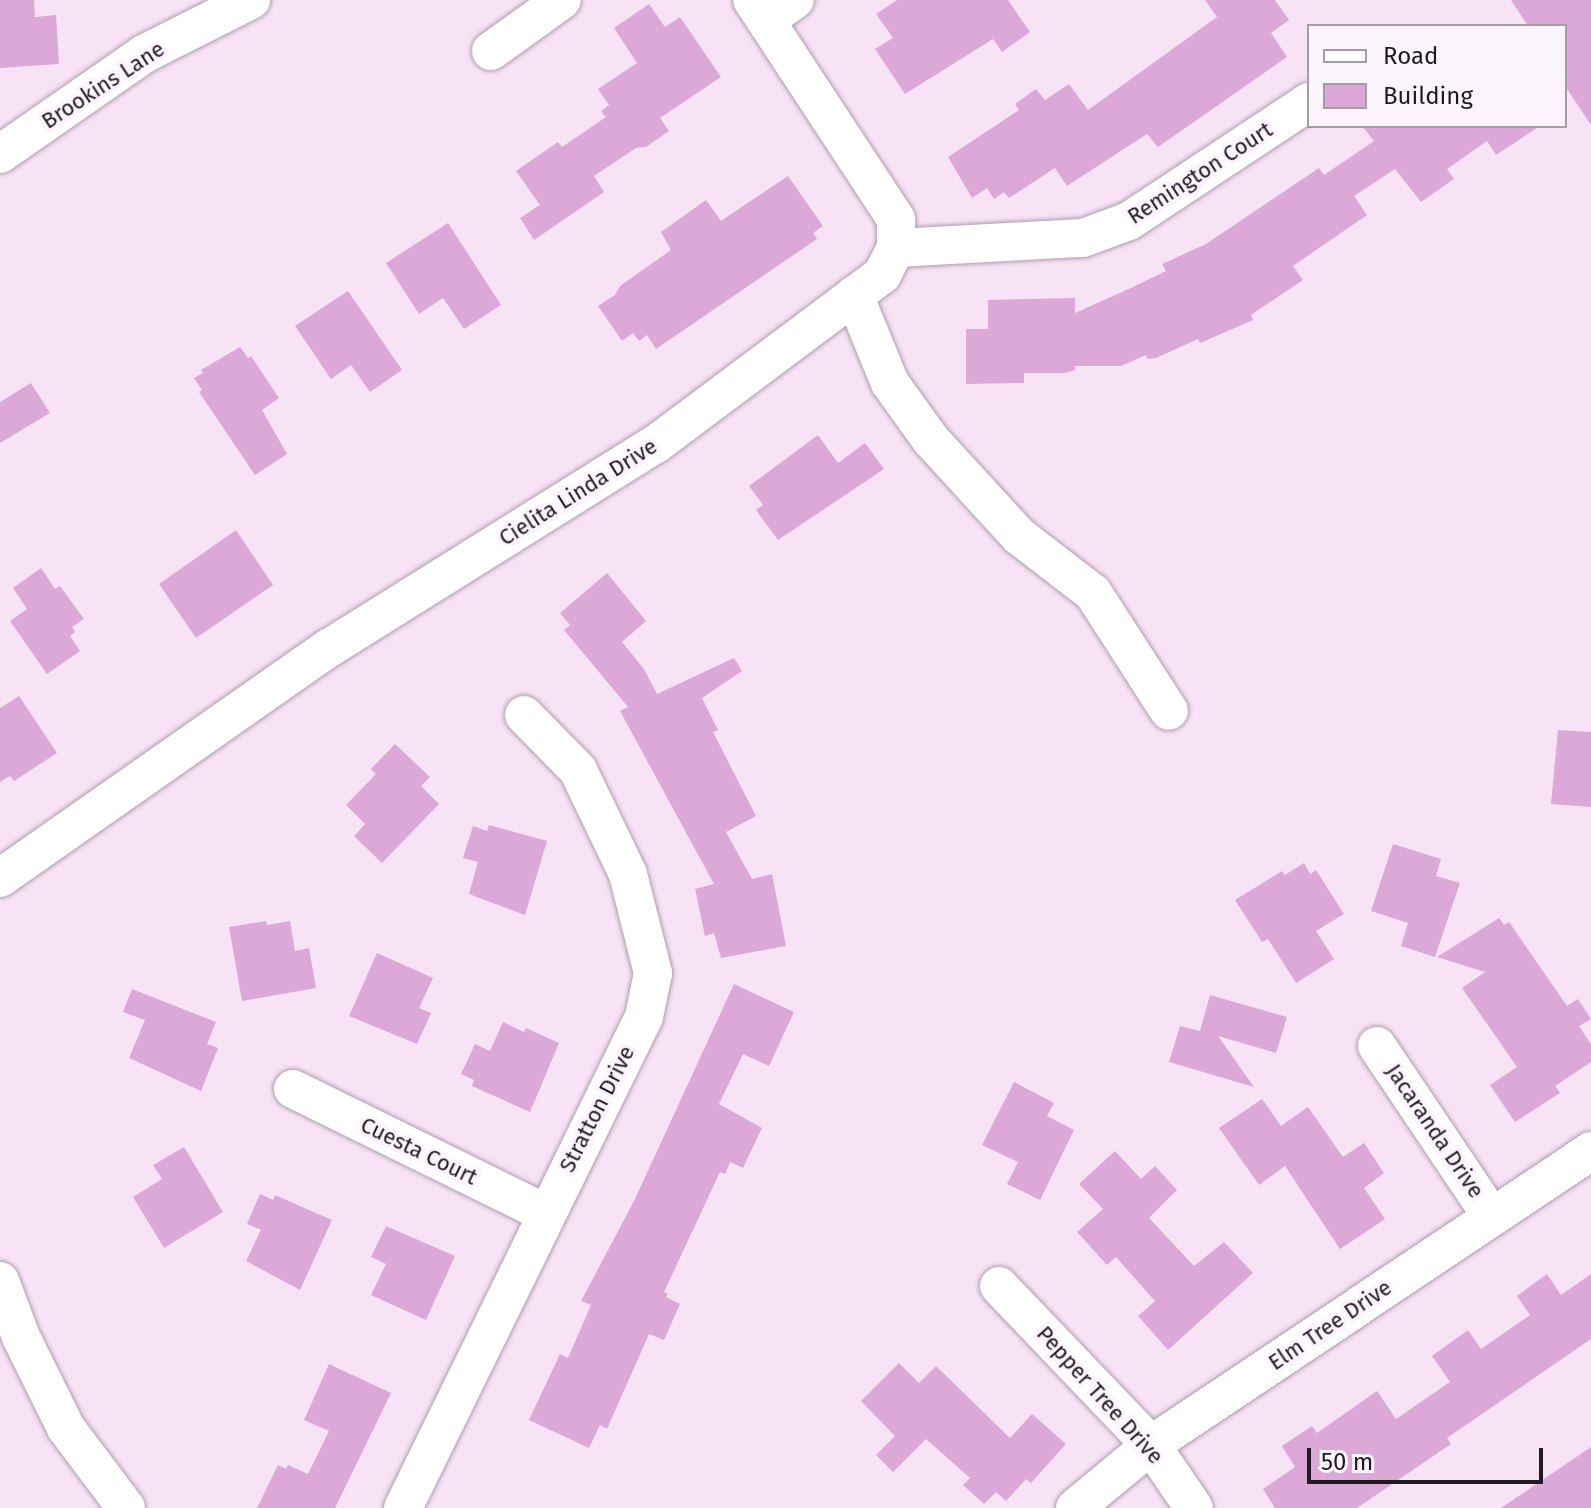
<!DOCTYPE html>
<style>
body{margin:0}
#map{position:relative;width:1591px;height:1508px;overflow:hidden;background:#f8e3f6;font-family:"Fira Sans",sans-serif}
div>[style]{position:absolute}
[style*='--x']{left:calc(var(--x)*1px);top:calc(var(--y)*1px);width:calc(var(--w)*1px);rotate:calc(var(--a)*1deg)}
.building>*{inset:0;background:#dba8d7}
.roads{filter:drop-shadow(0 0 2px #b19daf) drop-shadow(0 0 2px #b19daf)}
.minor>*{height:38px;margin:-19px;padding:0 19px;transform-origin:19px;border-radius:19px;background:#fff}
span{translate:-50% -50%;white-space:nowrap;text-align:center;line-height:1.15;-webkit-text-stroke:8px #fdf5fd;paint-order:stroke}
.street-label{font-size:22px;color:#211a21}
.legend{position:absolute;left:1307px;top:24px;width:260px;height:104px;box-sizing:border-box;background:#fdf5fd;border:2px solid #a59da5;margin:0;padding:10px 14px;list-style:none;font-size:24px;color:#211a21}
.legend li{display:flex;align-items:center;gap:16px;height:40px}
.legend b{width:40px;border:2px solid #a59da5}
.scale{position:absolute;left:1307px;top:1448px;width:236px;height:36px;box-sizing:border-box;border:4px solid #211a21;border-top:0;padding-left:10px;font-size:24px;line-height:28px;white-space:nowrap;color:#211a21;-webkit-text-stroke:6px #fdf5fd;paint-order:stroke}
</style>
<div id="map">
<div class="building">
<div style="clip-path:polygon(0 0,34px 0,35px 17px,56px 15px,59px 64px,0 68px)"></div>
<div style="clip-path:polygon(897px 0,1008px 0,1030px 32px,1002px 52px,993px 39px,905px 94px,875px 49px,893px 38px,876px 14px)"></div>
<div style="clip-path:polygon(1205px 0,1275px 0,1289px 20px,1271px 33px,1287px 57px,1158px 147px,1147px 134px,1067px 186px,1055px 168px,1009px 198px,1004px 192px,994px 199px,987px 188px,972px 198px,948px 157px,1019px 110px,1015px 104px,1036px 89px,1045px 100px,1069px 84px,1088px 110px,1217px 17px)"></div>
<div style="clip-path:polygon(1511px 0,1591px 0,1591px 125px,1565px 86px,1565px 26px,1528px 26px)"></div>
<div style="clip-path:polygon(649px 4px,665px 27px,680px 17px,721px 77px,660px 118px,669px 131px,646px 147px,636px 148px,594px 176px,604px 192px,534px 240px,520px 218px,540px 205px,516px 171px,558px 142px,562px 147px,606px 117px,601px 111px,609px 105px,598px 89px,637px 63px,614px 28px)"></div>
<div style="clip-path:polygon(1362px 126px,1540px 126px,1496px 155px,1487px 141px,1447px 169px,1454px 179px,1421px 202px,1395px 169px,1354px 196px,1367px 215px,1293px 266px,1303px 280px,1251px 315px,1253px 320px,1200px 343px,1198px 339px,1156px 358px,1147px 359px,1146px 355px,1121px 366px,1075px 366px,1075px 370px,1065px 373px,1024px 373px,1024px 383px,966px 384px,966px 329px,988px 329px,988px 300px,1075px 298px,1075px 313px,1133px 287px,1166px 271px,1162px 264px,1206px 244px,1319px 168px,1324px 175px,1374px 141px)"></div>
<div style="clip-path:polygon(788px 176px,823px 226px,813px 233px,817px 239px,656px 349px,647px 335px,639px 341px,633px 333px,622px 341px,598px 306px,615px 295px,620px 286px,671px 250px,661px 232px,706px 200px,721px 221px)"></div>
<div style="clip-path:polygon(448px 223px,501px 305px,464px 329px,443px 298px,419px 314px,386px 263px)"></div>
<div style="clip-path:polygon(348px 291px,402px 370px,370px 392px,351px 365px,331px 379px,295px 326px)"></div>
<div style="clip-path:polygon(240px 347px,248px 358px,251px 356px,279px 398px,262px 410px,287px 454px,255px 475px,199px 392px,202px 390px,194px 378px,203px 373px,201px 370px)"></div>
<div style="clip-path:polygon(31px 383px,50px 413px,0 443px,0 402px)"></div>
<div style="clip-path:polygon(818px 435px,838px 463px,865px 443px,884px 469px,778px 540px,756px 510px,763px 505px,749px 486px)"></div>
<div style="clip-path:polygon(236px 530px,273px 585px,196px 638px,159px 584px)"></div>
<div style="clip-path:polygon(41px 568px,55px 589px,60px 586px,84px 619px,72px 627px,75px 632px,70px 636px,80px 651px,47px 674px,10px 621px,27px 609px,13px 588px)"></div>
<div style="clip-path:polygon(607px 573px,646px 621px,622px 642px,644px 669px,657px 694px,734px 658px,742px 671px,702px 698px,718px 730px,713px 732px,756px 816px,726px 832px,752px 879px,772px 874px,786px 946px,721px 958px,714px 933px,705px 936px,695px 889px,714px 884px,620px 711px,628px 707px,564px 630px,570px 625px,560px 613px)"></div>
<div style="clip-path:polygon(19px 696px,57px 753px,14px 781px,10px 776px,0 782px,0 708px)"></div>
<div style="clip-path:polygon(1558px 730px,1591px 732px,1591px 807px,1551px 804px)"></div>
<div style="clip-path:polygon(395px 744px,430px 777px,421px 786px,439px 804px,382px 863px,354px 836px,365px 824px,346px 805px,376px 774px,371px 769px)"></div>
<div style="clip-path:polygon(489px 825px,547px 841px,525px 915px,469px 894px,478px 862px,463px 858px,473px 826px,487px 831px)"></div>
<div style="clip-path:polygon(1393px 844px,1441px 859px,1436px 876px,1460px 883px,1435px 957px,1401px 946px,1408px 923px,1371px 911px)"></div>
<div style="clip-path:polygon(1304px 863px,1310px 874px,1316px 870px,1344px 914px,1316px 931px,1334px 959px,1296px 983px,1268px 939px,1262px 942px,1235px 900px,1282px 871px,1285px 875px)"></div>
<div style="clip-path:polygon(1499px 918px,1504px 925px,1509px 922px,1567px 1006px,1578px 999px,1591px 1019px,1579px 1026px,1591px 1044px,1591px 1062px,1555px 1086px,1560px 1093px,1515px 1122px,1490px 1085px,1517px 1067px,1462px 988px,1485px 972px,1437px 957px)"></div>
<div style="clip-path:polygon(266px 921px,267px 925px,290px 921px,295px 951px,309px 948px,316px 988px,242px 1001px,229px 927px)"></div>
<div style="clip-path:polygon(377px 953px,433px 978px,419px 1008px,431px 1013px,417px 1044px,349px 1016px)"></div>
<div style="clip-path:polygon(734px 984px,794px 1012px,769px 1066px,743px 1054px,719px 1104px,762px 1128px,743px 1168px,730px 1162px,725px 1174px,720px 1172px,664px 1292px,668px 1294px,666px 1297px,680px 1304px,664px 1340px,649px 1334px,607px 1429px,600px 1425px,589px 1448px,529px 1420px,560px 1354px,568px 1358px,591px 1305px,581px 1301px,634px 1201px)"></div>
<div style="clip-path:polygon(132px 989px,216px 1022px,207px 1044px,218px 1048px,201px 1091px,129px 1058px,145px 1020px,123px 1012px)"></div>
<div style="clip-path:polygon(1210px 995px,1287px 1017px,1276px 1053px,1218px 1036px,1254px 1087px,1169px 1062px,1180px 1026px,1200px 1031px)"></div>
<div style="clip-path:polygon(503px 1022px,524px 1032px,526px 1028px,559px 1043px,530px 1112px,472px 1086px,474px 1080px,461px 1074px,475px 1044px,490px 1051px)"></div>
<div style="clip-path:polygon(1014px 1082px,1054px 1103px,1047px 1116px,1074px 1130px,1040px 1200px,1007px 1184px,1018px 1162px,982px 1145px)"></div>
<div style="clip-path:polygon(1262px 1099px,1281px 1126px,1308px 1107px,1343px 1157px,1364px 1143px,1384px 1173px,1364px 1188px,1385px 1219px,1340px 1249px,1285px 1166px,1259px 1185px,1219px 1128px)"></div>
<div style="clip-path:polygon(184px 1147px,223px 1212px,164px 1248px,133px 1197px,162px 1179px,153px 1165px)"></div>
<div style="clip-path:polygon(1115px 1151px,1141px 1179px,1155px 1166px,1177px 1190px,1149px 1218px,1194px 1266px,1224px 1242px,1253px 1273px,1168px 1350px,1138px 1316px,1155px 1301px,1116px 1257px,1107px 1265px,1077px 1232px,1103px 1209px,1079px 1184px)"></div>
<div style="clip-path:polygon(260px 1194px,273px 1200px,275px 1195px,332px 1220px,300px 1290px,246px 1261px,261px 1230px,247px 1224px)"></div>
<div style="clip-path:polygon(386px 1226px,455px 1256px,426px 1320px,371px 1295px,386px 1264px,371px 1257px)"></div>
<div style="clip-path:polygon(1547px 1274px,1561px 1295px,1591px 1274px,1591px 1339px,1447px 1438px,1451px 1444px,1357px 1508px,1275px 1508px,1263px 1489px,1295px 1467px,1282px 1446px,1312px 1426px,1317px 1433px,1377px 1391px,1396px 1419px,1450px 1382px,1432px 1356px,1468px 1330px,1481px 1349px,1530px 1315px,1517px 1296px)"></div>
<div style="clip-path:polygon(899px 1363px,919px 1383px,936px 1366px,1010px 1438px,1032px 1414px,1066px 1444px,1031px 1483px,1026px 1479px,1006px 1501px,996px 1492px,984px 1504px,963px 1485px,970px 1478px,926px 1439px,893px 1472px,876px 1455px,895px 1436px,861px 1401px)"></div>
<div style="clip-path:polygon(329px 1364px,391px 1393px,335px 1508px,257px 1508px,278px 1465px,286px 1469px,288px 1465px,308px 1474px,329px 1431px,304px 1420px)"></div>
<div style="clip-path:polygon(1591px 1447px,1591px 1508px,1501px 1508px)"></div>
</div>
<div class="roads">
<div class="minor">
<div style="--x:766;--y:20;--w:35;--a:-35"></div>
<div style="--x:491;--y:51;--w:87;--a:-35.7"></div>
<div style="--x:0;--y:154;--w:175;--a:-34.8"></div>
<div style="--x:144;--y:54;--w:120;--a:-26.8"></div>
<div style="--x:896;--y:248;--w:187;--a:-3.1"></div>
<div style="--x:1083;--y:238;--w:49;--a:-20.3"></div>
<div style="--x:1129;--y:221;--w:216;--a:-33.5"></div>
<div style="--x:854;--y:295;--w:95;--a:67.8"></div>
<div style="--x:890;--y:383;--w:70;--a:54.3"></div>
<div style="--x:931;--y:440;--w:130;--a:47.5"></div>
<div style="--x:1019;--y:536;--w:93;--a:37.6"></div>
<div style="--x:1093;--y:593;--w:140;--a:57.2"></div>
<div style="--x:0;--y:878;--w:401;--a:-35"></div>
<div style="--x:329;--y:648;--w:385;--a:-32"></div>
<div style="--x:656;--y:444;--w:282;--a:-36.8"></div>
<div style="--x:882;--y:275;--w:30;--a:-63"></div>
<div style="--x:896;--y:248;--w:29;--a:-90"></div>
<div style="--x:896;--y:219;--w:262;--a:-123.3"></div>
<div style="--x:1377;--y:1046;--w:206;--a:56.1"></div>
<div style="--x:293;--y:1089;--w:281;--a:26.2"></div>
<div style="--x:0;--y:1281;--w:60;--a:69.4"></div>
<div style="--x:21;--y:1337;--w:102;--a:63.7"></div>
<div style="--x:66;--y:1428;--w:100;--a:53.1"></div>
<div style="--x:999;--y:1286;--w:220;--a:46.3"></div>
<div style="--x:1151;--y:1445;--w:76;--a:55.7"></div>
<div style="--x:403;--y:1508;--w:547;--a:-63.86"></div>
<div style="--x:644;--y:1017;--w:45;--a:-78.4"></div>
<div style="--x:653;--y:973;--w:102;--a:-104.2"></div>
<div style="--x:628;--y:874;--w:115;--a:-115.7"></div>
<div style="--x:578;--y:770;--w:77;--a:-134.5"></div>
<div style="--x:1075;--y:1508;--w:99;--a:-39.7"></div>
<div style="--x:1151;--y:1445;--w:529;--a:-33.75"></div>
</div>
</div>
<div class="street-label">
<span style="left:103px;top:85px;rotate:-33deg">Brookins Lane</span>
<span style="left:1200px;top:173px;rotate:-33deg">Remington Court</span>
<span style="left:578px;top:492px;rotate:-32deg">Cielita Linda Drive</span>
<span style="left:597px;top:1109px;rotate:-63deg">Stratton Drive</span>
<span style="left:1435px;top:1131px;rotate:56deg">Jacaranda Drive</span>
<span style="left:419px;top:1151px;rotate:26deg">Cuesta Court</span>
<span style="left:1330px;top:1325px;rotate:-34deg">Elm Tree Drive</span>
<span style="left:1100px;top:1395px;rotate:48deg">Pepper Tree Drive</span>
</div>
<ul class="legend">
<li><b style="height:10px;background:#fff"></b>Road</li>
<li><b style="height:22px;background:#dba8d7"></b>Building</li>
</ul>
<div class="scale">50 m</div>
</div>
